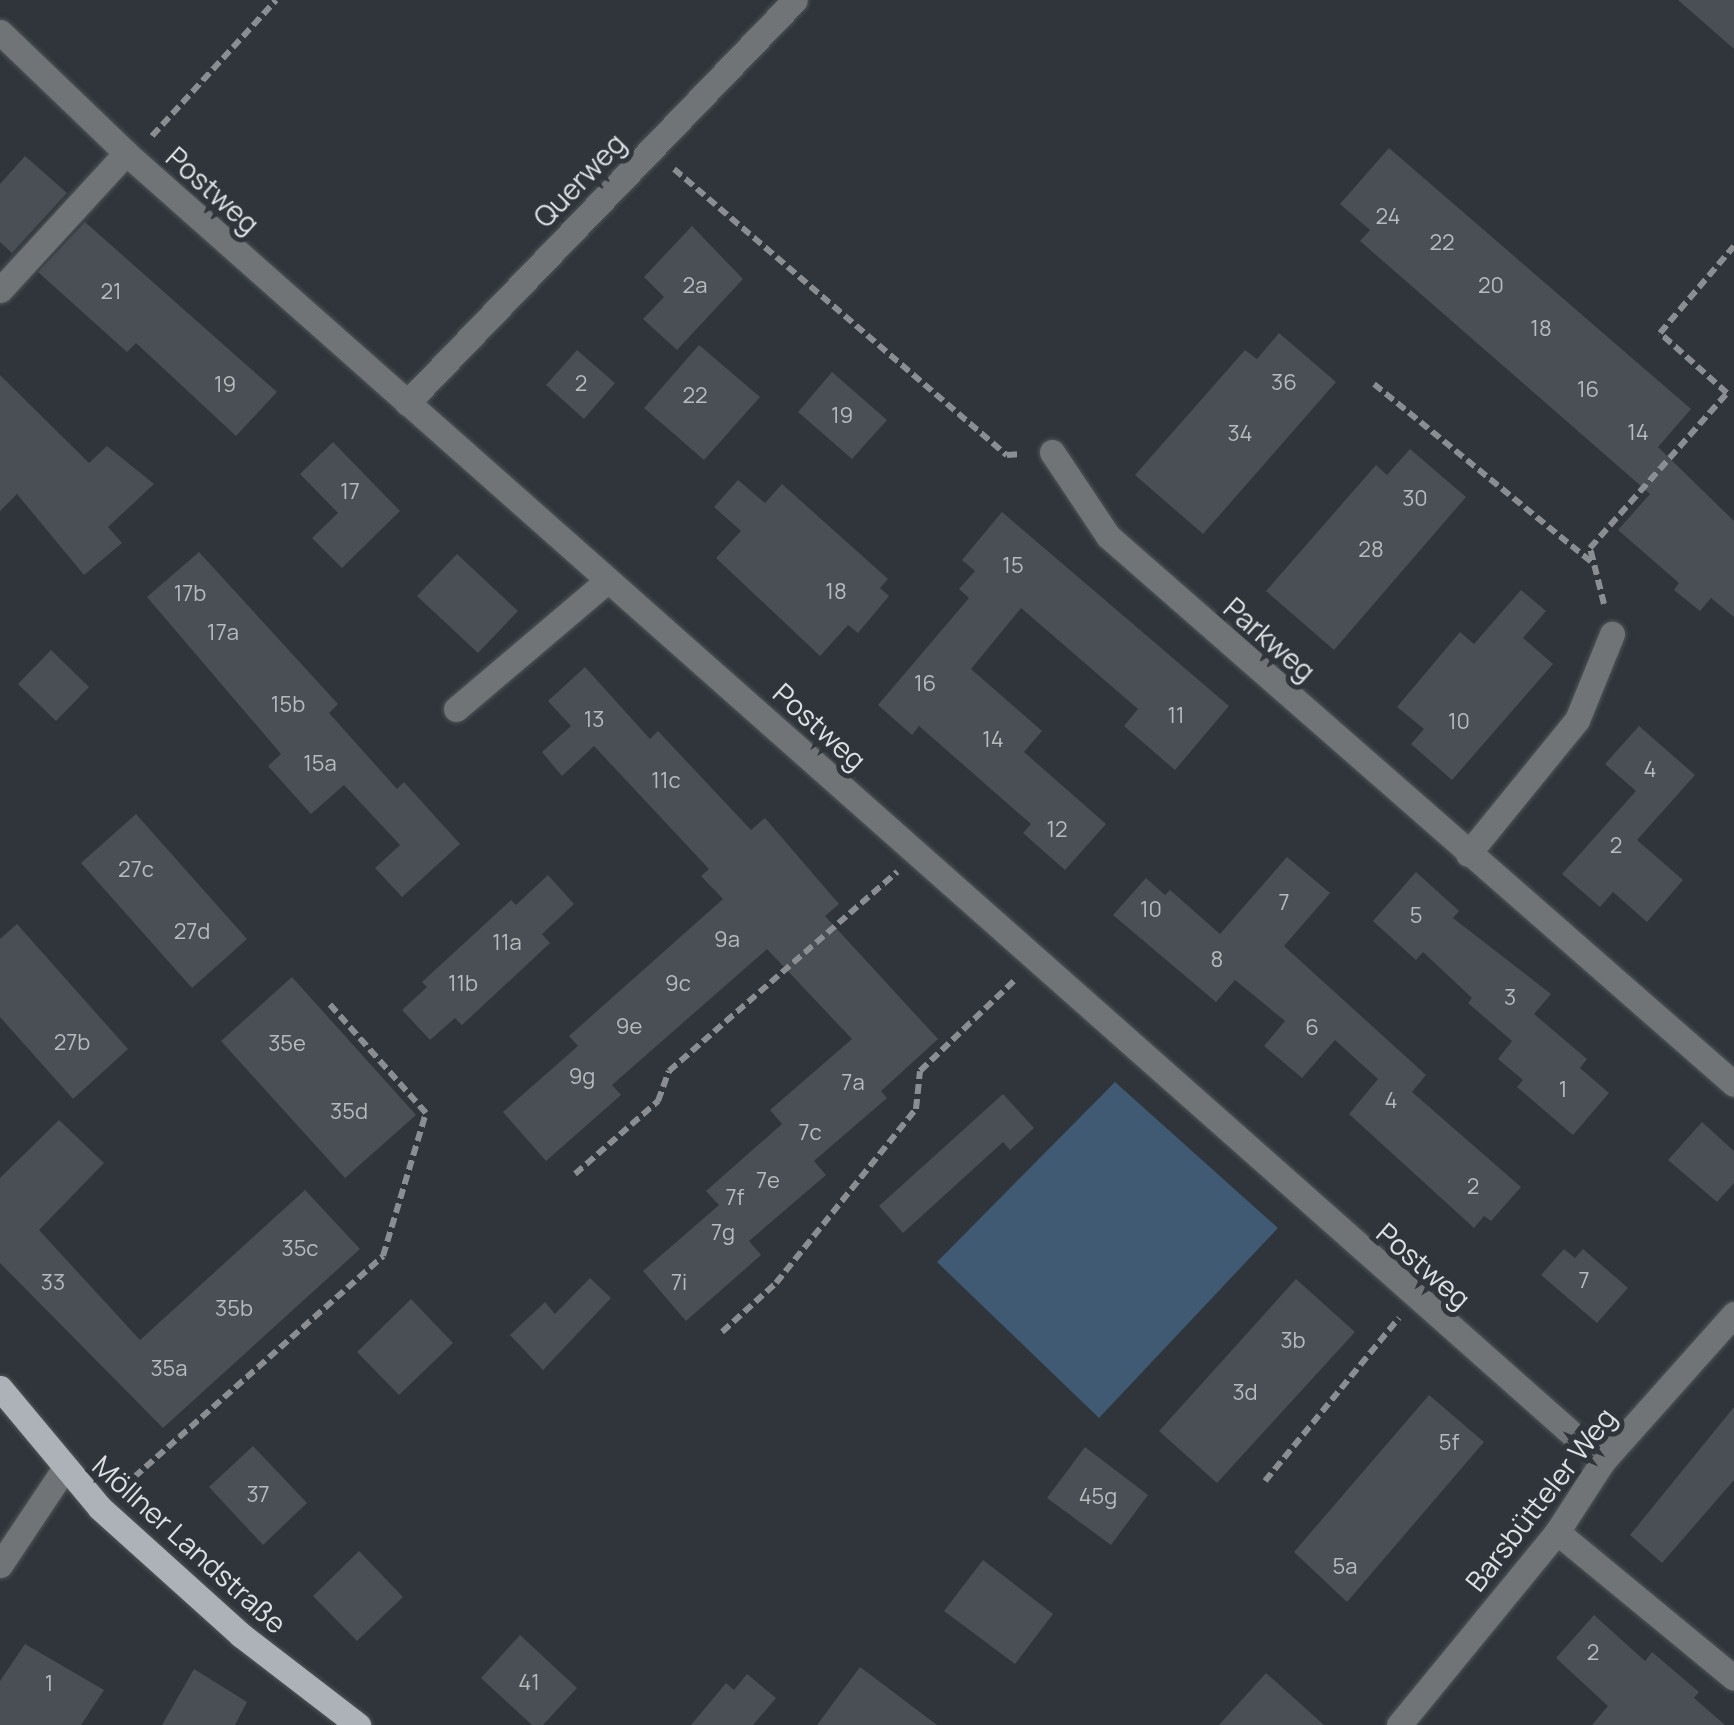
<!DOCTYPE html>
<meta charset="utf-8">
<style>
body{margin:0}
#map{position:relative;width:1734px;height:1725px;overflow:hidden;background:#2f353a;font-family:Manrope,sans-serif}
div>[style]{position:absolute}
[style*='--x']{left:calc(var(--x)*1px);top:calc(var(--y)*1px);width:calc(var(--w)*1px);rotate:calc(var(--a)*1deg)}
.green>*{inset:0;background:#3f5a72}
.building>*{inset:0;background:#494f54}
.path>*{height:6px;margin-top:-3px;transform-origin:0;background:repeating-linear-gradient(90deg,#8a8e93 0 10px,transparent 0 15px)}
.roads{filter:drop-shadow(0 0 2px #4e5458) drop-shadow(0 0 2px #4e5458)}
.minor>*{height:25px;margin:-12.5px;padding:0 12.5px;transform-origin:12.5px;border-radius:12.5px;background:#717476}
.major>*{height:25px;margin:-12.5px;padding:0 12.5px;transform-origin:12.5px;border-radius:12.5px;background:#acb2b8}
span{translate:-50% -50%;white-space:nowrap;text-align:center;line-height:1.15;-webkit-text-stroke:10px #2f353a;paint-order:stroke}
.number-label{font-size:22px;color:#b7bbbf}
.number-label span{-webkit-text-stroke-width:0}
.street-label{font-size:28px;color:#dcdfe3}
</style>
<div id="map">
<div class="green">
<div style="clip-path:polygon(1115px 1082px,1278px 1228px,1099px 1418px,937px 1262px)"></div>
</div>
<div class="building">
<div style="clip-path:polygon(1678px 0,1734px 0,1734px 49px)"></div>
<div style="clip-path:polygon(1389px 148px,1691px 409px,1658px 447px,1734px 521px,1734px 617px,1711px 598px,1700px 611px,1674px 590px,1679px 583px,1618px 530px,1650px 494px,1360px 241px,1370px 230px,1340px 204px)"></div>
<div style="clip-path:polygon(25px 156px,67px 193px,12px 253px,0 242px,0 184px)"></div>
<div style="clip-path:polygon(85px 222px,277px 392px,236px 436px,136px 343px,127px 352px,38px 272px)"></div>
<div style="clip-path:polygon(692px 226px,743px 279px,677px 350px,643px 319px,664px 297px,644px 277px)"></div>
<div style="clip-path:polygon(1279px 333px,1336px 382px,1203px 534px,1135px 475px,1245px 350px,1257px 359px)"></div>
<div style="clip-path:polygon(699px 345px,760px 397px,704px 460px,644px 408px)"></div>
<div style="clip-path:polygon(577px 350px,615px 383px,584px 419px,546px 385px)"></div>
<div style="clip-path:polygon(832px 372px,887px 420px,852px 459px,798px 412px)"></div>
<div style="clip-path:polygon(0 375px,89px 463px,107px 446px,154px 484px,108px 527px,122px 543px,84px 575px,17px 494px,0 511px)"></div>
<div style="clip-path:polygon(333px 442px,400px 511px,342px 568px,312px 538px,338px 513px,300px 474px)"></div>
<div style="clip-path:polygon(1410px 449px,1466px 497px,1334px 650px,1266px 591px,1376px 465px,1387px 475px)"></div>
<div style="clip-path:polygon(738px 480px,765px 503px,782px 484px,888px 579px,880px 588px,889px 596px,858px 633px,848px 625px,820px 656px,716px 558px,741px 531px,714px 507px)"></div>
<div style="clip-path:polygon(1002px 512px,1229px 706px,1175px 770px,1124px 726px,1138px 709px,1021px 608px,971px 669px,1042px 731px,1024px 752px,1106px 824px,1065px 870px,1023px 833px,1031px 824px,919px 726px,912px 735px,878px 705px,969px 598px,959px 589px,975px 571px,962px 560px)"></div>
<div style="clip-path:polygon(199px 552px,338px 704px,329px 713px,397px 789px,404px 782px,460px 844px,402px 897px,375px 868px,400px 845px,344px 785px,311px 814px,268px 766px,281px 754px,147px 597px)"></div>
<div style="clip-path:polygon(457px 554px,518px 611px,478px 653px,417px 596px)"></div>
<div style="clip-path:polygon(1521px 590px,1546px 611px,1523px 638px,1553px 664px,1452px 780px,1411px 744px,1424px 729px,1397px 707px,1460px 632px,1474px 644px)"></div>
<div style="clip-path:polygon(51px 650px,89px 687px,56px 721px,18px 684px)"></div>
<div style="clip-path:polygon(585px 667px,650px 739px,658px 731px,751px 830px,765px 818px,839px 904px,825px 916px,938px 1039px,881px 1091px,887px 1098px,814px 1161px,826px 1175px,749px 1241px,761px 1255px,686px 1321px,643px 1271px,719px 1205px,706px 1191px,782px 1124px,770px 1110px,852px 1039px,767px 949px,612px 1085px,621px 1095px,546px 1161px,503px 1112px,578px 1046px,569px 1036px,723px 899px,701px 876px,709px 869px,594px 746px,562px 776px,542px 752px,571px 726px,548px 701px)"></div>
<div style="clip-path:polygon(1639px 726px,1695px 775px,1637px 840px,1683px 880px,1647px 922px,1613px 892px,1600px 907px,1562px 874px,1636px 791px,1605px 764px)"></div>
<div style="clip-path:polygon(136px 814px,247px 939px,192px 988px,81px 863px)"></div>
<div style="clip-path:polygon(1287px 857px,1330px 893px,1284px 946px,1426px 1075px,1412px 1092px,1521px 1187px,1491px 1221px,1484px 1216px,1474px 1228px,1349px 1114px,1378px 1079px,1335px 1040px,1302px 1078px,1264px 1046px,1285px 1021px,1235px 980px,1216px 1002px,1113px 915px,1146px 878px,1165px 895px,1170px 890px,1220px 934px)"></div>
<div style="clip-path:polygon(1416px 872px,1459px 911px,1453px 918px,1551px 994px,1534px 1014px,1587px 1059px,1580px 1068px,1609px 1093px,1573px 1135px,1517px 1087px,1523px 1080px,1498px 1059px,1512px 1041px,1468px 1003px,1472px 998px,1423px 952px,1416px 960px,1373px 921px)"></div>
<div style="clip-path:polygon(548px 875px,574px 904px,542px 934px,550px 943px,462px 1025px,455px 1018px,430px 1040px,402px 1010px,427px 987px,422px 982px,511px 900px,516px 905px)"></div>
<div style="clip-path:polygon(17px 924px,128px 1049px,73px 1099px,0 1017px,0 939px)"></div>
<div style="clip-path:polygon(292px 977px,416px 1115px,345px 1178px,221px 1041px)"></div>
<div style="clip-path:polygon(1003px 1094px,1034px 1128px,1010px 1150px,1003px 1142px,903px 1233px,879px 1206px)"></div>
<div style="clip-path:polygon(59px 1120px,104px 1163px,39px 1230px,140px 1340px,305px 1190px,360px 1249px,163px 1428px,0 1263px,0 1178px)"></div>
<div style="clip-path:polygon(1702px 1122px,1734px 1151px,1734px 1183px,1717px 1202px,1668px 1160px)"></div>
<div style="clip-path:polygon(1564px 1249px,1575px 1258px,1583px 1249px,1628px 1288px,1597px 1323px,1541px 1275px)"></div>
<div style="clip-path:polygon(590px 1278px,611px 1298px,543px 1370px,510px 1335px,545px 1302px,555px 1314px)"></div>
<div style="clip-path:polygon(1296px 1279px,1355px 1332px,1217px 1483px,1159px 1431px)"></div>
<div style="clip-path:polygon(411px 1299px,453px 1343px,399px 1395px,357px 1352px)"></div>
<div style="clip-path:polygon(1429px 1395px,1484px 1442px,1347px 1602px,1294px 1552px)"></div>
<div style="clip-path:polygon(1734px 1407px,1734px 1480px,1662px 1563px,1630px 1535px)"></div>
<div style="clip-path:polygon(253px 1446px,307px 1503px,263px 1545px,209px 1487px)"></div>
<div style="clip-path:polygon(1085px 1447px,1148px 1495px,1111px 1545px,1047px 1498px)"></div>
<div style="clip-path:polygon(359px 1551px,403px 1597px,357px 1641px,313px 1596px)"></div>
<div style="clip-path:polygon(983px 1560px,1053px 1614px,1015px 1664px,944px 1611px)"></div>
<div style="clip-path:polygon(1594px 1615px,1645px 1661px,1652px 1652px,1699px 1692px,1694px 1698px,1725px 1725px,1592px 1725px,1608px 1706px,1556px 1658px)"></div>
<div style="clip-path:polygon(520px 1635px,577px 1688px,543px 1725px,532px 1725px,481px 1678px)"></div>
<div style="clip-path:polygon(25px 1644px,104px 1690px,81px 1725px,0 1725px,0 1681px)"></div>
<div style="clip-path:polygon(860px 1667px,888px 1688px,937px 1725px,817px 1725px)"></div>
<div style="clip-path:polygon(194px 1669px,247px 1702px,235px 1725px,162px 1725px)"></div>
<div style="clip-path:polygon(1266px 1673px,1324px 1725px,1219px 1725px)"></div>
<div style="clip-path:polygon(747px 1674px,776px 1698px,753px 1725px,691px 1725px,726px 1683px,734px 1690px)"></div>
</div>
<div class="path">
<div style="--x:152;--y:136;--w:184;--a:-47.6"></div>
<div style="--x:674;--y:169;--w:439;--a:40.7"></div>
<div style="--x:1007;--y:455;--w:14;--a:-4"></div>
<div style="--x:1374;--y:384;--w:283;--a:39.3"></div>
<div style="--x:1604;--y:604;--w:58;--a:-104"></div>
<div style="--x:1590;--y:548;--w:207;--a:-48.5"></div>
<div style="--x:1727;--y:393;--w:90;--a:-138.2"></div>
<div style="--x:1660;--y:333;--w:114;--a:-49.6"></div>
<div style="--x:575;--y:1174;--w:111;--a:-41.3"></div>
<div style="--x:658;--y:1101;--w:32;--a:-70"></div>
<div style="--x:669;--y:1071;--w:303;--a:-41.1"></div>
<div style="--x:722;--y:1332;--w:73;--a:-42.2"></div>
<div style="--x:776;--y:1283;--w:223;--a:-51.2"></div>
<div style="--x:916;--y:1109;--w:38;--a:-84"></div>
<div style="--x:920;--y:1071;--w:132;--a:-43.8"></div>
<div style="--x:1265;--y:1481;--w:211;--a:-50.6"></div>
<div style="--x:123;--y:1487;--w:348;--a:-41.6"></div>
<div style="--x:383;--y:1256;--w:149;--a:-73.3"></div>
<div style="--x:426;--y:1113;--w:149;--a:-131.5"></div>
</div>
<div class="roads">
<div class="minor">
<div style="--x:0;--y:32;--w:175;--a:43.8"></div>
<div style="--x:126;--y:153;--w:1973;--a:41.53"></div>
<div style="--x:0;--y:290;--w:186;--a:-47.4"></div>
<div style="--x:407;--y:403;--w:559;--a:-46.09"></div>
<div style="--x:1052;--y:452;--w:101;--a:56.3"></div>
<div style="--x:1108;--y:536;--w:832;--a:41.2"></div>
<div style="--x:456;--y:709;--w:199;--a:-40.3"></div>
<div style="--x:1468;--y:854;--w:173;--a:-50.9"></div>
<div style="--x:1577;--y:720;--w:93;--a:-67.9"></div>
<div style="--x:1557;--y:1532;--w:229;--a:39.5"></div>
<div style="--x:0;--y:1565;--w:115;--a:-56.3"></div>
<div style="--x:1399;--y:1725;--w:249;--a:-50.7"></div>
<div style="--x:1557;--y:1532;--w:85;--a:-57.1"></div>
<div style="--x:1603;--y:1461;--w:197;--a:-48.3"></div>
</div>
<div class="major">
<div style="--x:0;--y:1388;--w:156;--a:50.2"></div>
<div style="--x:100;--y:1508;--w:190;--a:42"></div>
<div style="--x:241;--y:1635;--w:148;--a:37.6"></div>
</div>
</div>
<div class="number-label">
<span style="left:1388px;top:217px">24</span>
<span style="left:1442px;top:243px">22</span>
<span style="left:695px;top:286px">2a</span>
<span style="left:1491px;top:286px">20</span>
<span style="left:111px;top:292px">21</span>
<span style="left:1541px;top:329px">18</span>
<span style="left:1284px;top:383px">36</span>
<span style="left:581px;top:384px">2</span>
<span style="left:225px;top:385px">19</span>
<span style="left:1588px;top:390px">16</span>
<span style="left:695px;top:396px">22</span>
<span style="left:842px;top:416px">19</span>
<span style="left:1638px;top:433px">14</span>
<span style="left:1240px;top:434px">34</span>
<span style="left:350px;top:492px">17</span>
<span style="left:1415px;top:499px">30</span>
<span style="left:1371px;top:550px">28</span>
<span style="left:1013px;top:566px">15</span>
<span style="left:836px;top:592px">18</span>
<span style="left:190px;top:594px">17b</span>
<span style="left:223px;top:633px">17a</span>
<span style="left:925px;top:684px">16</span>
<span style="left:288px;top:705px">15b</span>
<span style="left:1176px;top:716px">11</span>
<span style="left:594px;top:720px">13</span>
<span style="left:1459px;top:722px">10</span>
<span style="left:993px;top:740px">14</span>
<span style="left:320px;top:764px">15a</span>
<span style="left:1650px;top:770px">4</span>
<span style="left:666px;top:781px">11c</span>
<span style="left:1057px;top:830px">12</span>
<span style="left:1616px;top:846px">2</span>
<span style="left:136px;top:870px">27c</span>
<span style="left:1284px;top:903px">7</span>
<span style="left:1151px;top:910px">10</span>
<span style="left:1416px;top:916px">5</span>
<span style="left:192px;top:932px">27d</span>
<span style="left:727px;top:940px">9a</span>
<span style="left:507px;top:943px">11a</span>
<span style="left:1217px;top:960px">8</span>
<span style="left:463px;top:984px">11b</span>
<span style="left:678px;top:984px">9c</span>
<span style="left:1510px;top:998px">3</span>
<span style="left:629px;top:1027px">9e</span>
<span style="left:1312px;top:1028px">6</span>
<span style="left:72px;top:1043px">27b</span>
<span style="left:287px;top:1044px">35e</span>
<span style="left:582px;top:1077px">9g</span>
<span style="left:853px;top:1083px">7a</span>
<span style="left:1563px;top:1090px">1</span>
<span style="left:1391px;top:1101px">4</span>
<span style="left:349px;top:1112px">35d</span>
<span style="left:810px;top:1133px">7c</span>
<span style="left:768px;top:1181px">7e</span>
<span style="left:1473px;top:1187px">2</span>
<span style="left:735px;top:1198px">7f</span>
<span style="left:723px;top:1233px">7g</span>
<span style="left:300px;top:1249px">35c</span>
<span style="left:1584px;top:1281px">7</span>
<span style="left:53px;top:1283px">33</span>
<span style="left:679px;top:1283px">7i</span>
<span style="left:234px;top:1309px">35b</span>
<span style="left:1293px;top:1341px">3b</span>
<span style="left:169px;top:1369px">35a</span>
<span style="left:1245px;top:1393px">3d</span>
<span style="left:1449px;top:1443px">5f</span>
<span style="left:258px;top:1495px">37</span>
<span style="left:1098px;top:1497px">45g</span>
<span style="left:1345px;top:1567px">5a</span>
<span style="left:1593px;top:1653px">2</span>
<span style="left:529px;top:1683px">41</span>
<span style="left:49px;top:1684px">1</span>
</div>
<div class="street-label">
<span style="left:579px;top:180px;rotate:-46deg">Querweg</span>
<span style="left:213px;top:190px;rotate:42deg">Postweg</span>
<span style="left:1270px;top:639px;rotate:41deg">Parkweg</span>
<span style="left:820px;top:726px;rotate:42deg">Postweg</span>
<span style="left:1424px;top:1265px;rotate:41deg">Postweg</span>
<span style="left:1540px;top:1499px;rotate:-52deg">Barsbütteler Weg</span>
<span style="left:190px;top:1544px;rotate:42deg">Möllner Landstraße</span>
</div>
</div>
